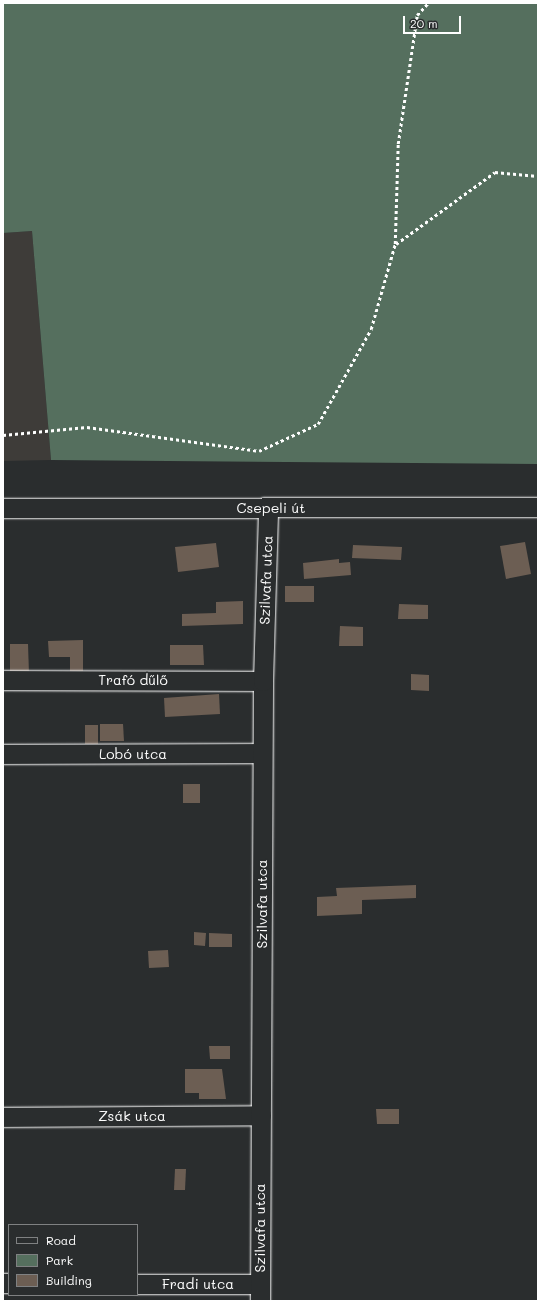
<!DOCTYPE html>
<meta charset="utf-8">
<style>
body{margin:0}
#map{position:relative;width:541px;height:1304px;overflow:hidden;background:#2a2d2e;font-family:Mali,sans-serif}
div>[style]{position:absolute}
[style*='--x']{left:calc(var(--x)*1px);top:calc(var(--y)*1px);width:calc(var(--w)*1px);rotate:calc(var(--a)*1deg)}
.built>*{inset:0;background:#3e3c39}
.green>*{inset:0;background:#556f5e}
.building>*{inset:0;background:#6c5e53}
.path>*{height:2.5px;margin-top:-1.25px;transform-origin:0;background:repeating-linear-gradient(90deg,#fff 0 3px,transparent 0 6px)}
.roads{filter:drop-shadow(0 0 1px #fff) drop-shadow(0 0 1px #fff)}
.minor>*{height:19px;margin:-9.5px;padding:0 9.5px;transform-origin:9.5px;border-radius:9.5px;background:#2a2d2e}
span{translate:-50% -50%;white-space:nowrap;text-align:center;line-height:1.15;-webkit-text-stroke:3px #2a2d2e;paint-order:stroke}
.street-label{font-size:14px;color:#fff}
.frame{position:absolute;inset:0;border:4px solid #fff;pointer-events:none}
.legend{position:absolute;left:8px;top:1224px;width:130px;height:72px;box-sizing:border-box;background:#2a2d2e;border:1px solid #7f8182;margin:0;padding:5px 7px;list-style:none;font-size:12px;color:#fff}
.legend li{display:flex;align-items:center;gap:8px;height:20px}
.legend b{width:20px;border:1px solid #7f8182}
.scale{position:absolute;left:403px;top:16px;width:58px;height:18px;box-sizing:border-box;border:2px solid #fff;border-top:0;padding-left:5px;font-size:12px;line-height:14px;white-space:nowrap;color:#fff;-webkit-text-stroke:3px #2a2d2e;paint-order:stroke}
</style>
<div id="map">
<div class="built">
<div style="clip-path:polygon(32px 231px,51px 460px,3px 461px,3px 233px)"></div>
</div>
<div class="green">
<div style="clip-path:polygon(3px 3px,538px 3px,538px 464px,51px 460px,32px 231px,3px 233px)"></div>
</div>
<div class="building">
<div style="clip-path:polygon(525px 542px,531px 574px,506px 579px,500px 546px)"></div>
<div style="clip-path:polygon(216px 543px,219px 567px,178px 572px,175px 547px)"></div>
<div style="clip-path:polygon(353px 545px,402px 547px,401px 560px,352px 558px)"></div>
<div style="clip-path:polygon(339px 559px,339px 563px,350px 562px,351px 575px,304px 579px,303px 563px)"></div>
<div style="clip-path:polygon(285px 586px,314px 586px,314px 602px,285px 602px)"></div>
<div style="clip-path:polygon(243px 601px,243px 624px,182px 626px,182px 614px,216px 613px,216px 602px)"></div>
<div style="clip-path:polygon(399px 604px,428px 605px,428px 619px,398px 619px)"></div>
<div style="clip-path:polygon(340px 626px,363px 627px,363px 646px,339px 646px)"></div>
<div style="clip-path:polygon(83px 640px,83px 672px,70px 672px,70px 657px,49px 657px,48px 641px)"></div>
<div style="clip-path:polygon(10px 644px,28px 644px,29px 674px,10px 674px)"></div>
<div style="clip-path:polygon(170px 645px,203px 645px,204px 665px,170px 665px)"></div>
<div style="clip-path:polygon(411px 674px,429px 675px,429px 691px,411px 690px)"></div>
<div style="clip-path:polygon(219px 694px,220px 714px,165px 717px,164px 698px)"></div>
<div style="clip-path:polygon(100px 724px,123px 724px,124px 741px,100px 741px)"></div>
<div style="clip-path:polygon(85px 725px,98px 725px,98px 744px,85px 744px)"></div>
<div style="clip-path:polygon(183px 784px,200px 784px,200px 803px,183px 803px)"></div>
<div style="clip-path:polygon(416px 885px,416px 898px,362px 900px,362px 914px,317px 916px,317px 897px,337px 896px,336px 888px)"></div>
<div style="clip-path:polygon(194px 932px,206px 933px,205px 946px,194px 945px)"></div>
<div style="clip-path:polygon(209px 933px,232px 934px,232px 947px,209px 947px)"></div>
<div style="clip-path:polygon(168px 950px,169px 967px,149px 968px,148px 951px)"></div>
<div style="clip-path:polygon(209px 1046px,230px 1046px,230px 1059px,210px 1059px)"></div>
<div style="clip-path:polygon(185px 1069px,222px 1069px,226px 1099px,199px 1099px,199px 1093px,185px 1093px)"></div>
<div style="clip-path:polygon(376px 1109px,399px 1109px,399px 1124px,377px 1124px)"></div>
<div style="clip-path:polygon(175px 1169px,186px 1169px,185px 1190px,174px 1190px)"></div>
</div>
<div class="path">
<div style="--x:396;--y:244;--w:122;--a:-36"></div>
<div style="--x:495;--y:172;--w:43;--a:5.3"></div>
<div style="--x:3;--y:435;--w:84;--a:-5.4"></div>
<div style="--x:87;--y:427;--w:174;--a:7.9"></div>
<div style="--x:259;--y:451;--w:65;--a:-24.6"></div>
<div style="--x:318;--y:424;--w:109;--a:-60.8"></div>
<div style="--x:371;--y:329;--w:88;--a:-74.2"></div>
<div style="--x:395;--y:244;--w:100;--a:-88.3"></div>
<div style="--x:398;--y:144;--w:130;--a:-81.6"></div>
<div style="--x:417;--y:15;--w:16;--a:-47"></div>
</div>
<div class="roads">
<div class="minor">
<div style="--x:3;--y:508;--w:535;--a:-0.11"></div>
<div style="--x:3;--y:680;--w:260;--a:0.2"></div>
<div style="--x:3;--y:754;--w:259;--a:-0.2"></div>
<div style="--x:3;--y:1117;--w:258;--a:-0.4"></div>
<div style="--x:3;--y:1283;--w:6;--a:0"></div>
<div style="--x:137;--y:1284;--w:123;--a:0"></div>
<div style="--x:260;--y:1301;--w:620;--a:-89.72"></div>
<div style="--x:263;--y:681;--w:173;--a:-88.3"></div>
</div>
</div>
<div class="street-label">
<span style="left:271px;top:508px">Csepeli út</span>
<span style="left:266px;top:580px;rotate:-88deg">Szilvafa utca</span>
<span style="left:133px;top:680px">Trafó dűlő</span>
<span style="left:133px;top:754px">Lobó utca</span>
<span style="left:262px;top:904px;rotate:-90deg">Szilvafa utca</span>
<span style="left:132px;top:1116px">Zsák utca</span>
<span style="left:260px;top:1228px;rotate:-90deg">Szilvafa utca</span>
<span style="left:198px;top:1284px">Fradi utca</span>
</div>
<div class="frame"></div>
<ul class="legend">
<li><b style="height:5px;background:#2a2d2e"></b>Road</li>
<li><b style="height:11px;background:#556f5e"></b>Park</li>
<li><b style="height:11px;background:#6c5e53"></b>Building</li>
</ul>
<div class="scale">20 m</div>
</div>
